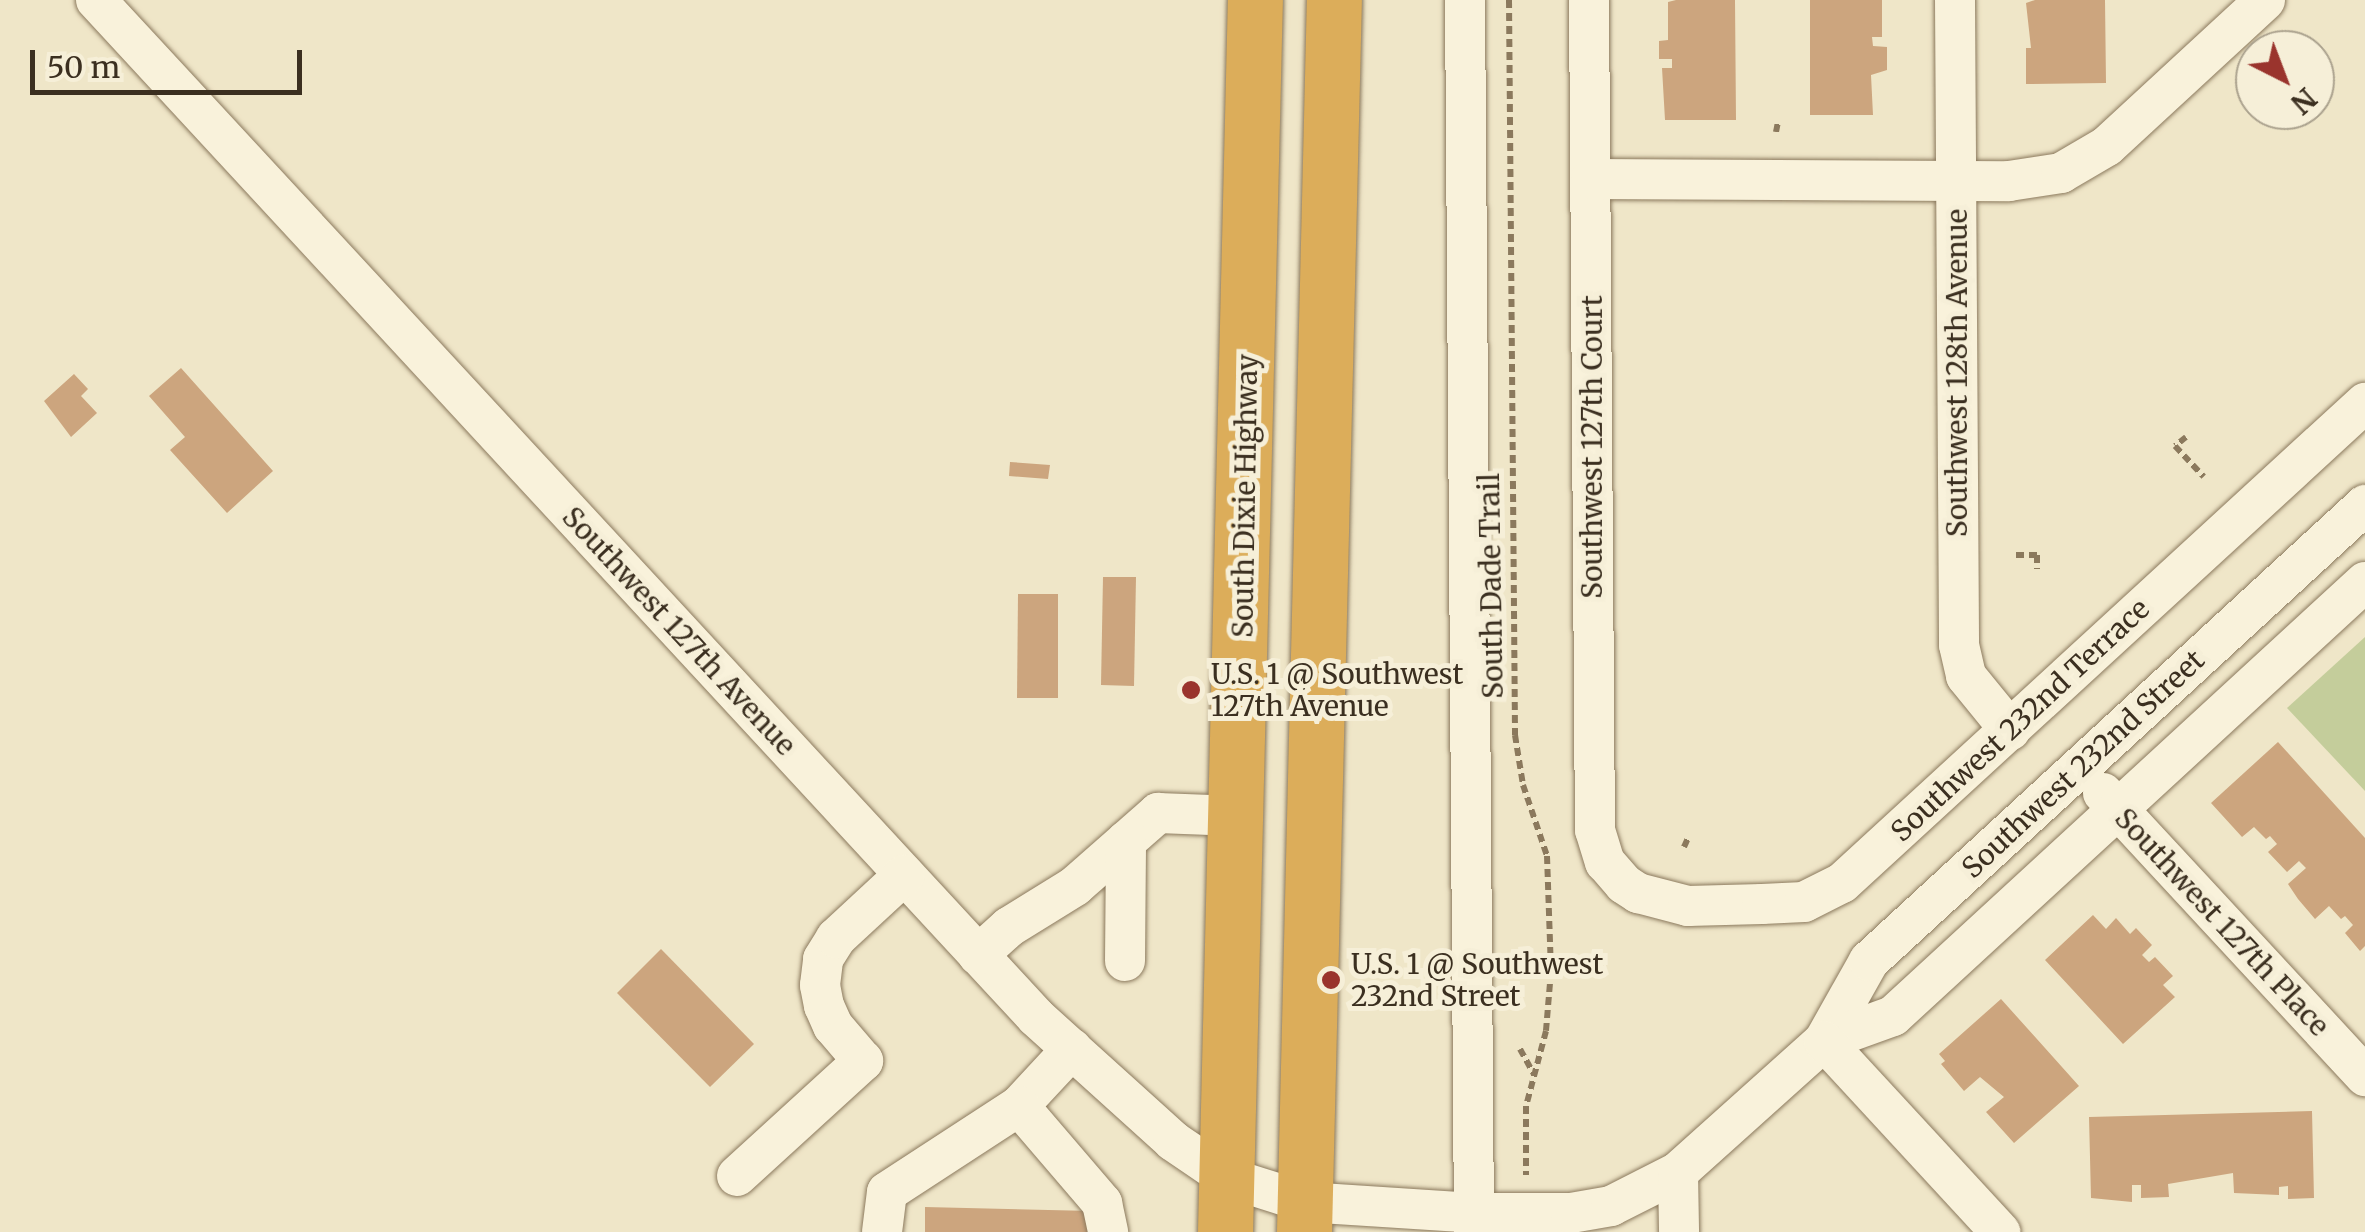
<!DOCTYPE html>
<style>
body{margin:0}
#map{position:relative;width:2365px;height:1232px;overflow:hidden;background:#efe6c8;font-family:Merriweather,serif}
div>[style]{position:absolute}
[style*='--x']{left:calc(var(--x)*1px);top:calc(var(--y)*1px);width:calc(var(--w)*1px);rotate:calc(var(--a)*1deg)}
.green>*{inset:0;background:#c4cd9b}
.building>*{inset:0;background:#cca57e}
.path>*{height:6px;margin-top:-3px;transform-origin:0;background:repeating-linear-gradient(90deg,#8b795d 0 8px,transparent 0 13px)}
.roads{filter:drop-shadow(0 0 2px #8b795d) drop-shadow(0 0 2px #8b795d)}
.minor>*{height:40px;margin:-20px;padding:0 20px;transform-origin:20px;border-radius:20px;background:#f9f2db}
.highway>*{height:55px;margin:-27.5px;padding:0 27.5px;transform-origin:27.5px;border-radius:27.5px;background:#dcad5a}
.dots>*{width:28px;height:28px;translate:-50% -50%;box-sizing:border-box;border:5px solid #f6efd8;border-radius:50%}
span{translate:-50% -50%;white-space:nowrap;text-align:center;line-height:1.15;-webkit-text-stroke:10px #f6efd8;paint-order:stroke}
.street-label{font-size:28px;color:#3b2f20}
.poi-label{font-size:28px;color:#3b2f20}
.left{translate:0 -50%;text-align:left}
.north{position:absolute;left:2235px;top:30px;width:100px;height:100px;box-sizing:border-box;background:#f6efd8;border:2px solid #aba28e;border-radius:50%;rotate:138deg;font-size:28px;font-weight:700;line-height:40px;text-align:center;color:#3b2f20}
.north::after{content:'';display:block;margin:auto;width:35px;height:45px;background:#9a342d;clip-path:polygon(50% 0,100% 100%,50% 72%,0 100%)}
.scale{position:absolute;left:30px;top:50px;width:272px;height:45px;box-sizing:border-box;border:5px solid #3b2f20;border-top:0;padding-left:12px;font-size:30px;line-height:35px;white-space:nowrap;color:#3b2f20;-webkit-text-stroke:8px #f6efd8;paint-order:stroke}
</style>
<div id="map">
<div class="green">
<div style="clip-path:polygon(2365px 637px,2365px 791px,2287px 708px)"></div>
</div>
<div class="building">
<div style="clip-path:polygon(1676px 0,1735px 0,1736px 120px,1665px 120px,1662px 68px,1672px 68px,1672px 59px,1659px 59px,1659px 41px,1668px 40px,1668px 2px)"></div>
<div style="clip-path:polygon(1810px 0,1882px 0,1882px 37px,1872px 37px,1873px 46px,1887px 47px,1887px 70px,1871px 75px,1873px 115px,1810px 115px)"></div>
<div style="clip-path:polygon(2035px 0,2105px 0,2106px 83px,2026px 84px,2026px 48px,2031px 48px,2026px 3px)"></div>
<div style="clip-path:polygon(181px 368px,273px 471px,227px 513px,170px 450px,185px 437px,149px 396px)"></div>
<div style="clip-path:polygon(74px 374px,88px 389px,81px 396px,97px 413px,71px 437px,44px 401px)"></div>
<div style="clip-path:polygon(1010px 462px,1050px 465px,1048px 479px,1009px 476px)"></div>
<div style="clip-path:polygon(1103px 577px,1136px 577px,1134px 686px,1101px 685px)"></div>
<div style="clip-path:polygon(1018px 594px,1058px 594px,1058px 698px,1017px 698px)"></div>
<div style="clip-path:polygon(2278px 742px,2365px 838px,2365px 946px,2360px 951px,2345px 933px,2353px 925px,2345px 916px,2341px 919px,2329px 906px,2315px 919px,2298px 899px,2288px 884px,2306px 868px,2299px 861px,2287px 872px,2268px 852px,2277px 844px,2270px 836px,2266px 839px,2254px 827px,2242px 837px,2211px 803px)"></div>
<div style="clip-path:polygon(2093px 915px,2106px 929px,2116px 918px,2130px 934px,2136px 928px,2152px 945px,2142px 955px,2149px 962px,2155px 957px,2173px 976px,2163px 985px,2175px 997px,2123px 1044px,2045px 960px)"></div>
<div style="clip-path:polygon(661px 949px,754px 1044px,710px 1087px,617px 993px)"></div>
<div style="clip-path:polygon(2001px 999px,2079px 1086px,2014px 1143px,1986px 1112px,2004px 1097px,1980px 1077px,1964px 1091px,1941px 1064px,1945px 1061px,1939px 1054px)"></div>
<div style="clip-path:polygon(2312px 1111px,2314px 1198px,2288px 1199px,2288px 1186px,2279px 1187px,2279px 1195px,2234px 1193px,2233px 1173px,2168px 1184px,2169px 1197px,2141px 1198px,2141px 1185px,2132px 1185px,2132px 1202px,2091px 1198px,2089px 1117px)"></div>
<div style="clip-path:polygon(925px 1207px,1092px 1211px,1091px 1232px,925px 1232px)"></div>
</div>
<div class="path">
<div style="--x:1509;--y:0;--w:735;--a:89.53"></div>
<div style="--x:1515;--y:735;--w:51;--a:80.9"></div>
<div style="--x:1523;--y:785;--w:75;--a:71.3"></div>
<div style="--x:1547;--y:856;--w:115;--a:88"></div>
<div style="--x:1551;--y:971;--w:60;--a:94.8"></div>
<div style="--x:1546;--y:1031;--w:78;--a:104.9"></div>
<div style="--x:1526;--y:1106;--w:69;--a:90"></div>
<div style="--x:1776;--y:132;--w:10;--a:-79"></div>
<div style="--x:2186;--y:437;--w:14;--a:141"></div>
<div style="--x:2175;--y:446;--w:42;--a:46.9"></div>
<div style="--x:2016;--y:555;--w:21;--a:0"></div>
<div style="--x:2037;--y:555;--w:14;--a:90"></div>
<div style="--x:1684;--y:847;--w:10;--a:-66"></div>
<div style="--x:1520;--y:1049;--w:29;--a:61"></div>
</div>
<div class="roads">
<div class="minor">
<div style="--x:96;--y:0;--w:1385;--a:47.25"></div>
<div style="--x:1036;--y:1017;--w:185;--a:42.1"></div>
<div style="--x:1173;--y:1141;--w:64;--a:34.2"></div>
<div style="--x:1226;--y:1177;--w:83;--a:17.6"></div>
<div style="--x:1305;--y:1202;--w:169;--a:3.7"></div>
<div style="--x:1474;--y:1213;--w:97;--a:0"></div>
<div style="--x:1571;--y:1213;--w:41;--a:-9.9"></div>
<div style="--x:1611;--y:1206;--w:75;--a:-26.9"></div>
<div style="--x:1678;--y:1172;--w:196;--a:-41.9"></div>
<div style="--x:1824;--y:1041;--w:92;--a:-60.6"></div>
<div style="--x:1869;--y:961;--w:674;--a:-42.59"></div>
<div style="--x:1465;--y:0;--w:1232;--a:89.58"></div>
<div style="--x:1589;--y:0;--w:830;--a:89.59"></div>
<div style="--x:1595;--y:830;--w:34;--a:73"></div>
<div style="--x:1605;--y:862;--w:29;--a:49"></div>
<div style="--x:1624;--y:884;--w:17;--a:33"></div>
<div style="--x:1638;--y:893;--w:52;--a:14.6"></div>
<div style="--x:1688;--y:906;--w:74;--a:-1.5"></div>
<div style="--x:1762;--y:904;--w:42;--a:-2.7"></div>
<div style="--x:1804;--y:902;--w:42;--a:-26.6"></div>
<div style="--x:1842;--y:883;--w:710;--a:-42.55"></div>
<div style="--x:1955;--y:0;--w:645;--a:89.64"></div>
<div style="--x:1959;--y:645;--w:32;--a:77"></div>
<div style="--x:1966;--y:676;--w:70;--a:50.8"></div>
<div style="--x:1591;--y:179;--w:418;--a:0.3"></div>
<div style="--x:2009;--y:181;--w:53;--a:-8.7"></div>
<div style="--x:2061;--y:173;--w:53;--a:-30.4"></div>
<div style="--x:2107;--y:146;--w:215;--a:-42.7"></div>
<div style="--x:2103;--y:793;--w:386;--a:47.2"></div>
<div style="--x:978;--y:955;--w:42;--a:-42.1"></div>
<div style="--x:1009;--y:927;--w:78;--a:-31.8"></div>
<div style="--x:1075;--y:886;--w:111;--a:-41.3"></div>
<div style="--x:1158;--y:813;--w:79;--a:2.2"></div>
<div style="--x:1125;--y:961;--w:120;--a:-89.5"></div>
<div style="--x:1824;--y:1041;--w:73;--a:-19.9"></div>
<div style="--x:1893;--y:1016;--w:641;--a:-42.6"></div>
<div style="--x:1824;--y:1041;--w:260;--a:47.3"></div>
<div style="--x:1019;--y:1106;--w:78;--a:-47.1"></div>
<div style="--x:1678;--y:1172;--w:60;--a:89"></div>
<div style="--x:737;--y:1176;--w:171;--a:-42.4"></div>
<div style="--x:863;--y:1061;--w:46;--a:-130.6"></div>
<div style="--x:833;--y:1026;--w:22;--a:-114"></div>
<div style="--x:824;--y:1006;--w:21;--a:-101"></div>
<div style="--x:820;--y:985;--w:26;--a:-83"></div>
<div style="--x:823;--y:959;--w:25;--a:-58"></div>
<div style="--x:836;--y:938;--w:93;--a:-42.8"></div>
<div style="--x:882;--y:1232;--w:40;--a:-82.9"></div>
<div style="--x:887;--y:1192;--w:158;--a:-33.1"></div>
<div style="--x:1019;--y:1106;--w:128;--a:49.4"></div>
<div style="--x:1102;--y:1203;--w:30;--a:78"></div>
</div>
<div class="highway">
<div style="--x:1225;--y:1232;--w:1232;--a:-88.61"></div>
<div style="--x:1304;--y:1232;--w:1232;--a:-88.61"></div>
</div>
</div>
<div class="dots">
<div style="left:1191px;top:690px;background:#9a342d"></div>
<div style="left:1331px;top:980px;background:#9a342d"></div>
</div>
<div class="street-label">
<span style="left:1957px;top:373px;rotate:-90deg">Southwest 128th Avenue</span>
<span style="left:1592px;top:447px;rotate:-90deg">Southwest 127th Court</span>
<span style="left:1245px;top:496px;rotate:-89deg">South Dixie Highway</span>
<span style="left:1491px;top:586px;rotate:-91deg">South Dade Trail</span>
<span style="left:679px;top:631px;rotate:47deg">Southwest 127th Avenue</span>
<span style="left:2020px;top:720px;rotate:-43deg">Southwest 232nd Terrace</span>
<span style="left:2083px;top:764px;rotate:-43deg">Southwest 232nd Street</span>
<span style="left:2222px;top:922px;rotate:47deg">Southwest 127th Place</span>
</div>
<div class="poi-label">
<span class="left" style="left:1211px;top:690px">U.S. 1 @ Southwest<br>127th Avenue</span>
<span class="left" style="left:1351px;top:980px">U.S. 1 @ Southwest<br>232nd Street</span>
</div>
<div class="north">N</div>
<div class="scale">50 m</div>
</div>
